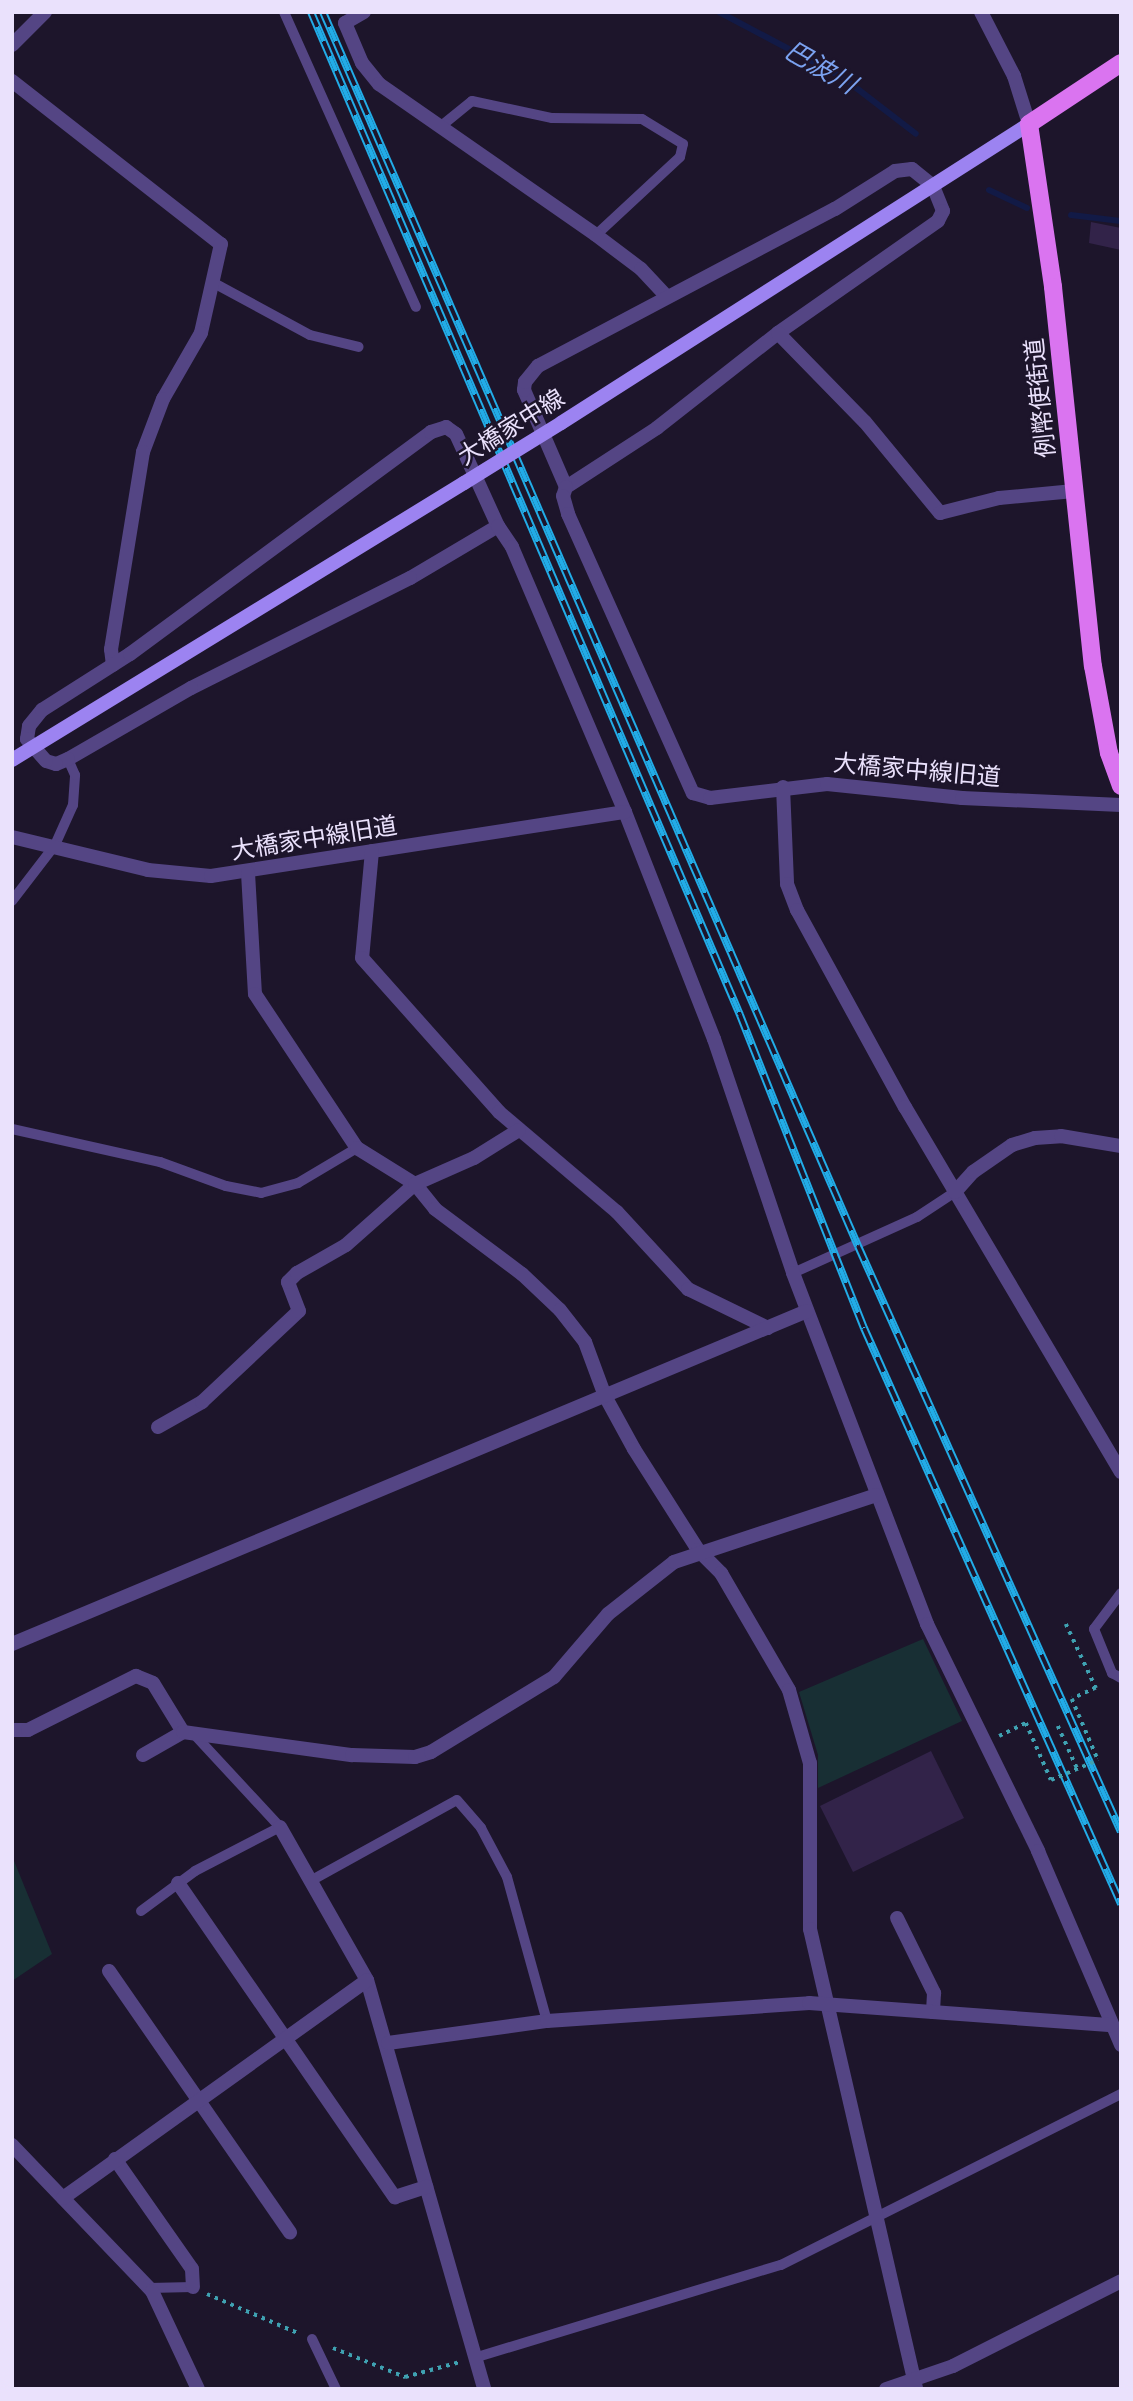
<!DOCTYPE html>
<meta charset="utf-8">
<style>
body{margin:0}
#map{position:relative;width:1133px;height:2401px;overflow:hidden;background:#1d152b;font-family:Jost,"Noto Sans JP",sans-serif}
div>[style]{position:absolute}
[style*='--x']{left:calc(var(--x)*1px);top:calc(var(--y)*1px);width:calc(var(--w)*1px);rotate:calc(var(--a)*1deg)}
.green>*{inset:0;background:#182f34}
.stream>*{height:6px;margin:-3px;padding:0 3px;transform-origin:3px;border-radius:3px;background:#121a46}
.building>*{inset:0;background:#322349}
.path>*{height:3.5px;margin-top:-1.75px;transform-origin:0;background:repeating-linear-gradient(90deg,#3fa2b2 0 3.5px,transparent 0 8.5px)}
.service>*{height:10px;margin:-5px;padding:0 5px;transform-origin:5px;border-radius:5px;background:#544584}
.minor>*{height:14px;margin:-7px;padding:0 7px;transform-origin:7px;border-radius:7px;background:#544584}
.tertiary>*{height:14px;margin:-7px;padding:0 7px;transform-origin:7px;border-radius:7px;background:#544584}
.secondary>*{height:14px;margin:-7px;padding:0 7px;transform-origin:7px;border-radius:7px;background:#9c83f1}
.primary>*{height:18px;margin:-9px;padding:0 9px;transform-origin:9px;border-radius:9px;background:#da74f0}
.rail>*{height:8px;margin-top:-4px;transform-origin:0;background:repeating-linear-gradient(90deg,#1d152b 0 16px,#22ace7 0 32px);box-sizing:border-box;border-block:2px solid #22ace7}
.path-bridge>*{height:3.5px;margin-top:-1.75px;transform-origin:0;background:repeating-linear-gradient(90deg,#3fa2b2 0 3.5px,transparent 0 8.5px)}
.secondary-bridge>*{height:14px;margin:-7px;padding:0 7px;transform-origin:7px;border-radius:7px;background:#9c83f1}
span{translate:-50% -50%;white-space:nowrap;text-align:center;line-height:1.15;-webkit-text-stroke:5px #1d152b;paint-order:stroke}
.street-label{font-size:24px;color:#eae1fc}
.water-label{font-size:26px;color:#7ba2f0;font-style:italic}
.frame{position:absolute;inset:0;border:14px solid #eae1fc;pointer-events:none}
</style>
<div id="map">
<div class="green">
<div style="clip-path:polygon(923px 1639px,962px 1721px,818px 1788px,818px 1755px,799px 1692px)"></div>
<div style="clip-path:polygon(12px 1856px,52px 1954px,12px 1981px)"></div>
</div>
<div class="stream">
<div style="--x:719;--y:12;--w:139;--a:27.9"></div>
<div style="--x:842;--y:77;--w:93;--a:37.6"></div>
<div style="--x:989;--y:190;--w:42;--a:25.3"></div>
<div style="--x:1071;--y:215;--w:50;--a:6.8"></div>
</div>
<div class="building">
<div style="clip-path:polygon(1091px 222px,1121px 228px,1121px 250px,1089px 243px)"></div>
<div style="clip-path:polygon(931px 1751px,964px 1818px,853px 1872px,820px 1806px)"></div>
</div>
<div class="path">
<div style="--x:1066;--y:1624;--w:71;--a:64.9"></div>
<div style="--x:1096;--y:1688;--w:26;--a:155"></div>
<div style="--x:1072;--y:1699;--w:66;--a:66.9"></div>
<div style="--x:1058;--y:1726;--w:46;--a:65.7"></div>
<div style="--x:999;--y:1736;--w:30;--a:-26"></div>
<div style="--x:1026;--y:1723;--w:62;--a:66.3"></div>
<div style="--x:207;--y:2294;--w:101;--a:23.3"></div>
<div style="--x:333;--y:2348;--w:78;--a:21.9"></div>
<div style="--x:405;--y:2377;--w:57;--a:-15.3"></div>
</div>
<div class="service">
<div style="--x:284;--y:12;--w:323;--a:65.9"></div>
<div style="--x:440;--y:127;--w:41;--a:-39.1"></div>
<div style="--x:472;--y:101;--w:82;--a:12"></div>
<div style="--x:552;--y:118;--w:90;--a:0.6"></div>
<div style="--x:642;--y:119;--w:48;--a:31.4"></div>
<div style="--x:683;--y:144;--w:13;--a:103"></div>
<div style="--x:680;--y:157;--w:115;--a:137.1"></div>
<div style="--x:212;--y:282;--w:111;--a:28.4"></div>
<div style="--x:310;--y:335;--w:50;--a:13.8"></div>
<div style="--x:12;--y:901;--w:71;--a:-52.5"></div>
<div style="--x:55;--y:845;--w:44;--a:-65.8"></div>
<div style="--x:73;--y:805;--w:30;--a:-86"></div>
<div style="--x:75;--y:775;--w:17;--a:-114"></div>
<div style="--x:12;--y:1129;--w:152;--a:12.6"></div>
<div style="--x:160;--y:1162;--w:70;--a:20"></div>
<div style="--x:226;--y:1186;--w:36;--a:11"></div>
<div style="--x:261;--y:1193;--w:38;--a:-15"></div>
<div style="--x:298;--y:1183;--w:69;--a:-30.7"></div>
<div style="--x:793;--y:1273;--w:136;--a:-24.3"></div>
<div style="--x:917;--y:1217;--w:45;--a:-33.3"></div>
<div style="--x:1121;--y:1593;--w:45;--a:126.9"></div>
<div style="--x:1094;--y:1629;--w:48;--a:67.8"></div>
<div style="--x:1112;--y:1673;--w:10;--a:29"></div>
<div style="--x:314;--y:1879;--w:163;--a:-28.9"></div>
<div style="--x:457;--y:1800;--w:37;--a:49"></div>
<div style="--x:481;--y:1828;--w:55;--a:62"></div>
<div style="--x:507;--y:1877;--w:149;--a:74.5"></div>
<div style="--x:141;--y:1911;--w:67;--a:-36.5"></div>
<div style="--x:195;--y:1871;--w:96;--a:-27.4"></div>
<div style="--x:280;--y:1827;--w:127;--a:-132.8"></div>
<div style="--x:149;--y:2288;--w:44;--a:-1.3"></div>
<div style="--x:312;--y:2339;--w:55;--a:64.4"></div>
<div style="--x:474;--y:2358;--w:321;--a:-16.9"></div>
<div style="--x:781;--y:2265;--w:381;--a:-26.7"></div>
</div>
<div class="minor">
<div style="--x:364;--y:12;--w:22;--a:150"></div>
<div style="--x:345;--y:23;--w:43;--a:67"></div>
<div style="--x:362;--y:63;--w:27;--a:51"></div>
<div style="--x:379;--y:84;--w:264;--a:34.8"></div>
<div style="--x:596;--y:235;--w:56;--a:37.1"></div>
<div style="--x:641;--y:269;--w:37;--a:47"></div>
<div style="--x:12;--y:45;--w:47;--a:-45"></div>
<div style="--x:12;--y:81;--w:265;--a:38"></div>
<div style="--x:221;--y:244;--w:91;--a:102.7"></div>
<div style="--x:201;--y:333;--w:76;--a:119.9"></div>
<div style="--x:163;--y:399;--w:57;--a:110.7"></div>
<div style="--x:143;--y:452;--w:200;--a:99.2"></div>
<div style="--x:111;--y:649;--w:16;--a:83"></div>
<div style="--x:912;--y:169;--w:27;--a:39"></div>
<div style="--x:933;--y:186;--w:27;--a:68"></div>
<div style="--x:943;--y:211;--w:11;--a:117"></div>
<div style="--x:938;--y:221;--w:195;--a:145"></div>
<div style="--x:778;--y:333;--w:154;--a:141.9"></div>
<div style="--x:657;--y:428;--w:108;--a:147"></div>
<div style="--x:566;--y:487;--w:106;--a:-113.4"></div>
<div style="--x:524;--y:390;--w:8;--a:-83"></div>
<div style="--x:525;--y:382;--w:21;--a:-51"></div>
<div style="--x:538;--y:366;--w:336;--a:-27.9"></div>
<div style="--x:835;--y:209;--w:71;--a:-32.3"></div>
<div style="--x:895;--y:171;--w:17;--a:-7"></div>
<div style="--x:778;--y:333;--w:124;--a:45.7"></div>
<div style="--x:865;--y:422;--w:118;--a:50.5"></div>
<div style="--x:940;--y:513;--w:61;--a:-14.3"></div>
<div style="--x:999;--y:498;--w:75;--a:-5.3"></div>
<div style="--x:566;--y:487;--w:9;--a:108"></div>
<div style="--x:563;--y:496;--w:19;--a:74"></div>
<div style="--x:568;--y:514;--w:306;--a:65.9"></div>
<div style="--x:693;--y:793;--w:18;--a:16"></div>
<div style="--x:710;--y:798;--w:118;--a:-6.8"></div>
<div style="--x:827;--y:784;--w:136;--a:5.9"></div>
<div style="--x:962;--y:798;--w:159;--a:2.5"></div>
<div style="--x:498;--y:526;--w:102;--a:149.4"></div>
<div style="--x:410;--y:578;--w:245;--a:153.3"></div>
<div style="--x:191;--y:688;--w:142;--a:150"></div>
<div style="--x:68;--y:759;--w:13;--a:157"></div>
<div style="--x:56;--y:764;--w:10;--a:-163"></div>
<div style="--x:46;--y:761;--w:29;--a:-131"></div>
<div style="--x:27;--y:739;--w:13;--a:-81"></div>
<div style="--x:29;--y:726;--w:21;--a:-51"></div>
<div style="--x:42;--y:710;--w:104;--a:-32.5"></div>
<div style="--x:130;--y:654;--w:374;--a:-36.4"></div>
<div style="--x:431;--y:432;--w:16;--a:-18"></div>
<div style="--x:446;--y:427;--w:12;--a:35"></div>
<div style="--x:456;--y:434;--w:101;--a:65.5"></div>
<div style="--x:498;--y:526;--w:25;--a:56"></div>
<div style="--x:512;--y:547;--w:288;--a:66.9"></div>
<div style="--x:625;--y:812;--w:244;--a:68.6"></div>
<div style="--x:714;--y:1039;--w:247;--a:71.3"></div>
<div style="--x:793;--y:1273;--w:376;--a:69.1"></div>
<div style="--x:927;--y:1624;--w:253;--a:63.9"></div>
<div style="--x:1038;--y:1851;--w:211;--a:66.8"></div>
<div style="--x:783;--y:787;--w:97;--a:87.6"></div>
<div style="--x:787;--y:884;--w:28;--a:69"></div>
<div style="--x:797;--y:910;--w:225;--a:61.3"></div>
<div style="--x:905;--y:1107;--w:424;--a:59.4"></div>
<div style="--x:12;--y:837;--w:140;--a:13.6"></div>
<div style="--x:148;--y:870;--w:63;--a:5.4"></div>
<div style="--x:211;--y:876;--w:419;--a:-8.8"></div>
<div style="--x:372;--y:851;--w:107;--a:95.3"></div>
<div style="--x:362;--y:958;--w:206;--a:48.3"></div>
<div style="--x:499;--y:1112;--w:155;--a:40.3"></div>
<div style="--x:617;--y:1212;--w:105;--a:47.3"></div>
<div style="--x:688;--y:1289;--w:89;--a:26"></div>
<div style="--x:248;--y:873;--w:121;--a:86.7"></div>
<div style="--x:255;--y:994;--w:185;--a:56.5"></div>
<div style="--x:357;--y:1148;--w:68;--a:31.8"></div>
<div style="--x:415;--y:1184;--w:32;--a:51"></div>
<div style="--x:435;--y:1209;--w:109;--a:36.8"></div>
<div style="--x:522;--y:1274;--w:52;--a:43.5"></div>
<div style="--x:560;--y:1310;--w:41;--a:52"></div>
<div style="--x:585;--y:1342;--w:58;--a:69.7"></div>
<div style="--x:605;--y:1396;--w:60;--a:61.3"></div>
<div style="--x:634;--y:1449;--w:120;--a:57.6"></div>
<div style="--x:698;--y:1550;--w:33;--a:45"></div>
<div style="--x:721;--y:1573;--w:135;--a:59.8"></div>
<div style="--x:789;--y:1690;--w:76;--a:74"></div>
<div style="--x:810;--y:1763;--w:166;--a:90"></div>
<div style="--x:810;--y:1929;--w:472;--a:77"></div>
<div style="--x:955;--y:1192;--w:27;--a:-48"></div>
<div style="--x:973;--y:1172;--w:47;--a:-34.7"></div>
<div style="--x:1012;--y:1145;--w:24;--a:-17"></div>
<div style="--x:1035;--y:1138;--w:26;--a:-4"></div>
<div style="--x:1061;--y:1136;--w:61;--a:9.5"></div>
<div style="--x:158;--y:1427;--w:51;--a:-29.6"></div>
<div style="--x:202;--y:1402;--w:133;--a:-43.2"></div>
<div style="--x:299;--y:1311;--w:31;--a:-111"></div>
<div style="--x:288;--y:1282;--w:13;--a:-45"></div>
<div style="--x:297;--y:1273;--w:56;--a:-29.7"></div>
<div style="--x:346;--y:1245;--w:92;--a:-41.5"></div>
<div style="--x:415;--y:1184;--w:64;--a:-23.8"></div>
<div style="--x:474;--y:1158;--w:53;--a:-31.9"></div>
<div style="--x:12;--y:1644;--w:862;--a:-22.73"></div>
<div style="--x:12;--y:1730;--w:16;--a:0"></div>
<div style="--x:28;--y:1730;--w:121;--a:-26.6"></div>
<div style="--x:136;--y:1676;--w:18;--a:22"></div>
<div style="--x:153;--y:1683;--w:57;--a:58.5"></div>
<div style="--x:143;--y:1755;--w:46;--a:-29.9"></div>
<div style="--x:183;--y:1732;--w:171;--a:7.8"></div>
<div style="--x:352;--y:1755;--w:63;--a:1.8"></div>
<div style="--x:415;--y:1757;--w:17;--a:-17"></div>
<div style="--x:431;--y:1752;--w:144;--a:-31.4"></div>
<div style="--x:554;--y:1677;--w:83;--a:-49.4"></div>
<div style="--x:608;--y:1614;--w:84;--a:-38.2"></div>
<div style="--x:674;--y:1562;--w:213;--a:-18.3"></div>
<div style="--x:280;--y:1827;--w:176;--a:60.4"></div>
<div style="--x:367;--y:1980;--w:425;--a:74"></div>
<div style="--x:178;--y:1883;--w:382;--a:55.4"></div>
<div style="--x:395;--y:2197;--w:33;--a:-18"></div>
<div style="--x:897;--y:1918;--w:84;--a:63.7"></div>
<div style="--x:934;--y:1993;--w:19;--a:93"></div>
<div style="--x:109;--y:1971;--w:318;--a:55.3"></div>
<div style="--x:388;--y:2043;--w:161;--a:-7.9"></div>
<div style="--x:547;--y:2021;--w:263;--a:-3.9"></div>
<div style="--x:809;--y:2003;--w:304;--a:4.2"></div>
<div style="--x:12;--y:2145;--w:202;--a:46.2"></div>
<div style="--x:152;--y:2291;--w:108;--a:64.9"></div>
<div style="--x:115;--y:2159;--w:134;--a:55"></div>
<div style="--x:192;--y:2269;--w:18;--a:87"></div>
<div style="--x:63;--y:2198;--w:374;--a:-35.6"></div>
</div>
<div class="tertiary">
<div style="--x:981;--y:12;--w:72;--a:62.7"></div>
<div style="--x:1014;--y:76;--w:50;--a:72.6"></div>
<div style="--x:886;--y:2389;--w:71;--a:-18.9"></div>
<div style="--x:953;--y:2366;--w:188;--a:-26.8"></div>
</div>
<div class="secondary">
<div style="--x:561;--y:423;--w:555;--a:-32.57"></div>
<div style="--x:12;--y:760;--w:530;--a:-31.5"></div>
</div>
<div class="primary">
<div style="--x:1121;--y:63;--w:110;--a:146.5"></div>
<div style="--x:1029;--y:124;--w:165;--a:81.6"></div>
<div style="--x:1053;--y:287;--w:381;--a:84"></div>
<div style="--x:1093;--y:666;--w:88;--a:79.6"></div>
<div style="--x:1109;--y:753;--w:35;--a:70"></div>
</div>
<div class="rail">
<div style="--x:311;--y:12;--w:1091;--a:66.84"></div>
<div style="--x:740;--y:1015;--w:337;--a:68.4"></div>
<div style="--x:864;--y:1328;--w:631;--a:65.95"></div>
<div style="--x:323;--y:12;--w:1345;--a:66.56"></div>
<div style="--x:858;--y:1246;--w:642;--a:65.83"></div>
</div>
<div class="path-bridge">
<div style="--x:1051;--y:1780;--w:51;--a:-23.1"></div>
</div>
<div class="secondary-bridge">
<div style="--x:464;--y:483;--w:114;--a:-31.7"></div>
</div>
<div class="street-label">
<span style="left:1040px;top:398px;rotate:-96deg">例幣使街道</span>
<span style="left:511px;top:427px;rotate:-32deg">大橋家中線</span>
<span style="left:917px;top:770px;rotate:5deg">大橋家中線旧道</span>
<span style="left:314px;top:838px;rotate:-9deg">大橋家中線旧道</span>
</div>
<div class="water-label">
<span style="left:820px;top:68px;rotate:30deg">巴波川</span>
</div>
<div class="frame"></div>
</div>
